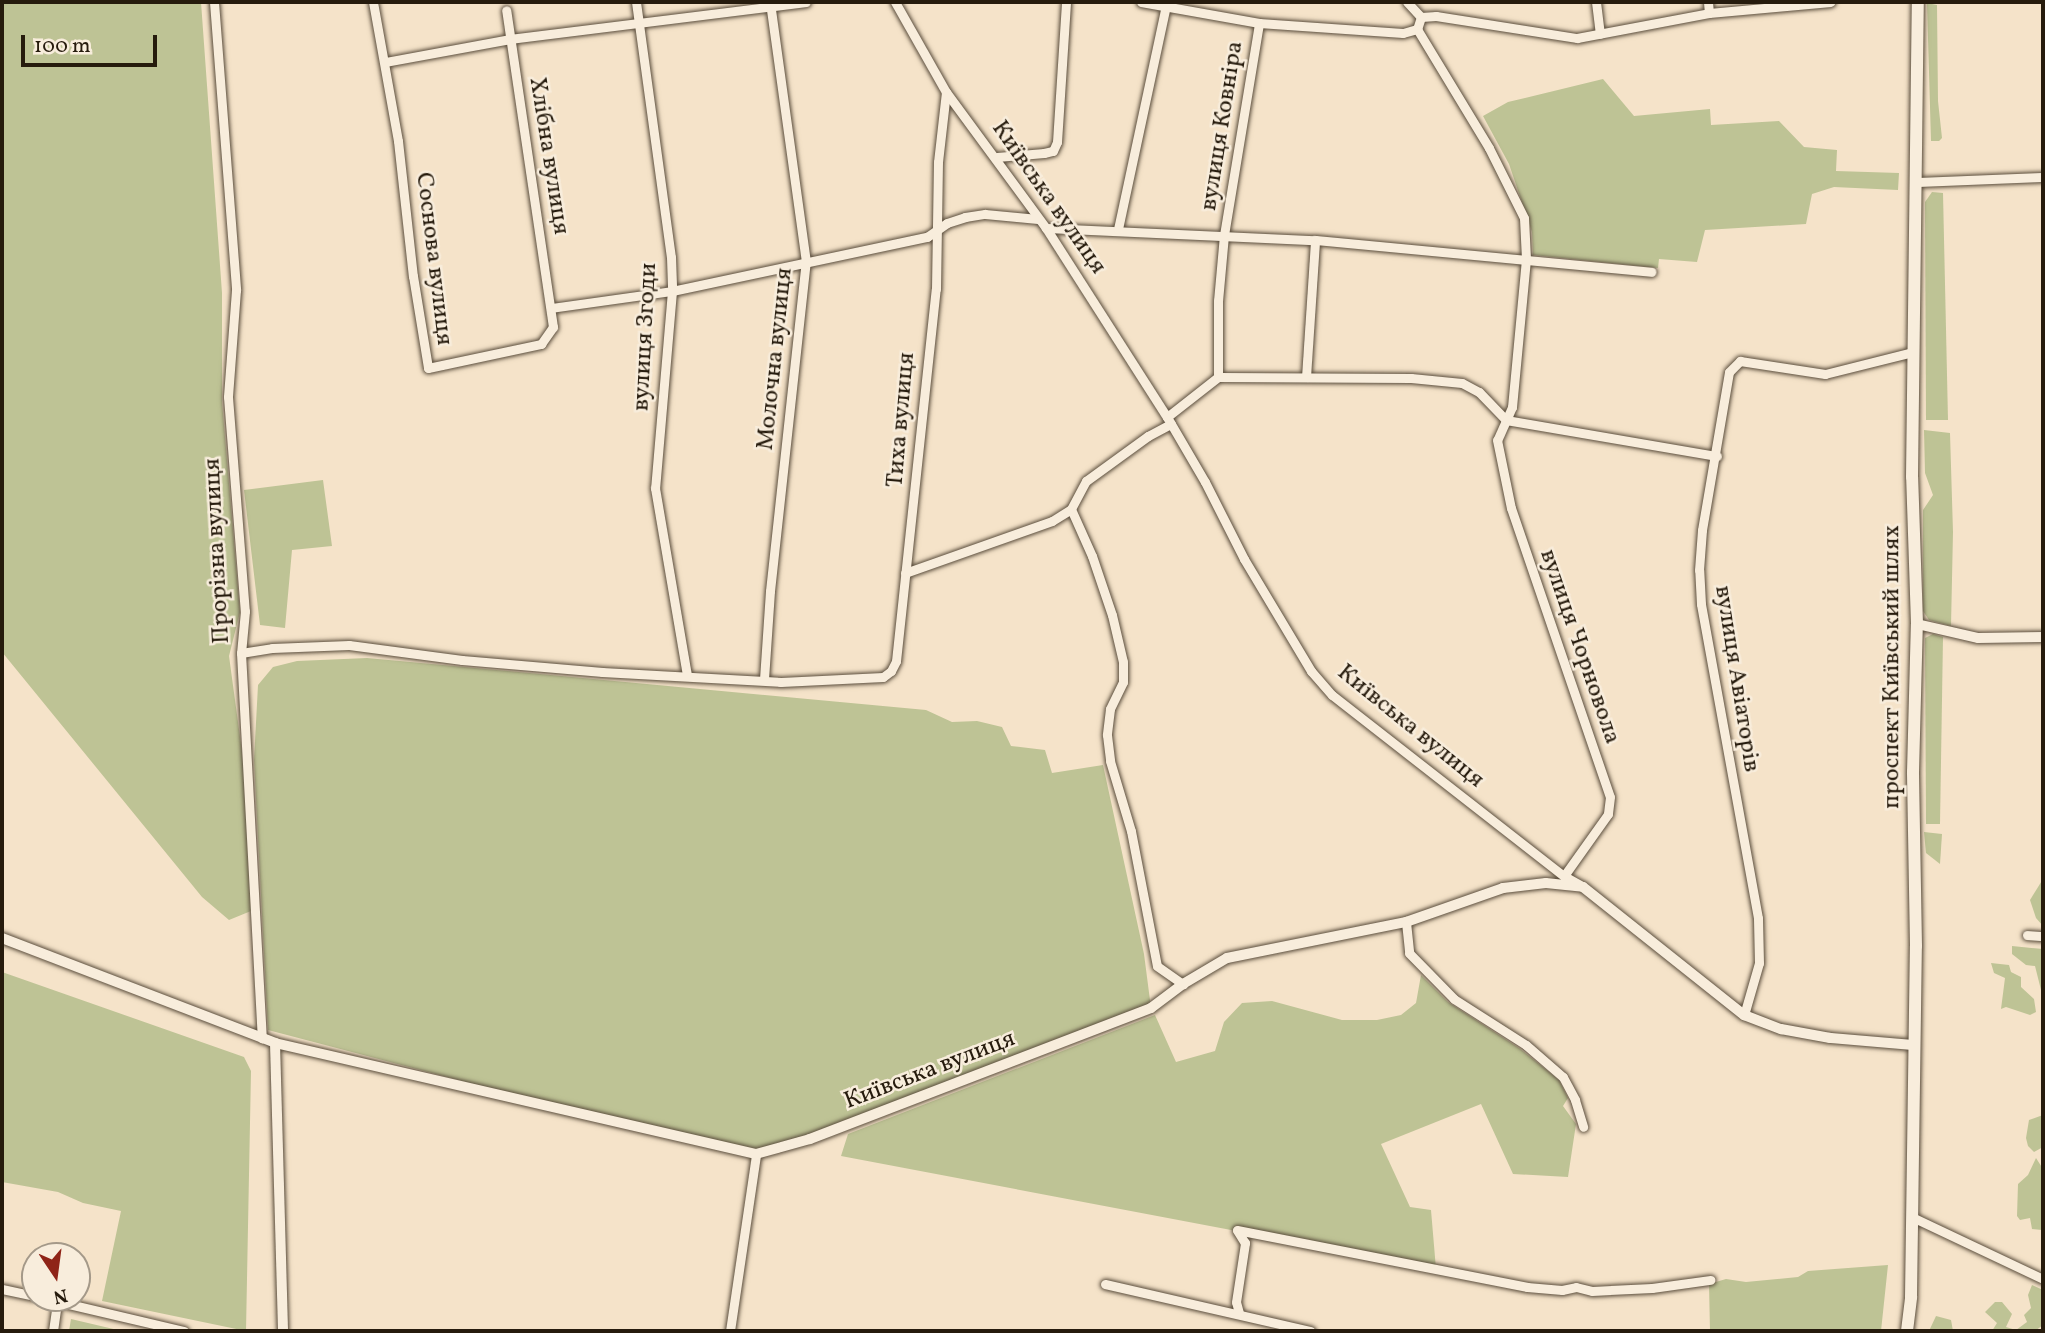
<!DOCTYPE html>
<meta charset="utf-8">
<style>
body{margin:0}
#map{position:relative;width:2045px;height:1333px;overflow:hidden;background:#f5e3c9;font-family:Vollkorn,serif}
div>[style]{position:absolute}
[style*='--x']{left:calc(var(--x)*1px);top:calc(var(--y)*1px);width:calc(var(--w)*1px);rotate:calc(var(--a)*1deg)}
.green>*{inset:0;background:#bec395}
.roads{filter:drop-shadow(0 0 2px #5a4d3c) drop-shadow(0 0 2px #5a4d3c)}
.minor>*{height:9px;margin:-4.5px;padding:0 4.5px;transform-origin:4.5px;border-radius:4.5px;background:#f8eddc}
.tertiary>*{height:10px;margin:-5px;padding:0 5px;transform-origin:5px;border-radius:5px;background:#f8eddc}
.secondary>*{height:12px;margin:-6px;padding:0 6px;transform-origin:6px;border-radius:6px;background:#f8eddc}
span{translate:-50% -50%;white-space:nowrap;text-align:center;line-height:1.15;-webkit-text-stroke:5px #f8eddc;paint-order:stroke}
.street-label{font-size:24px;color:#261b0d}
.frame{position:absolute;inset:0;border:4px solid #261b0d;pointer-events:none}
.north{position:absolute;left:21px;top:1242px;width:70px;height:70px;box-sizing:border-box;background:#f8eddc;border:2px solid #a49989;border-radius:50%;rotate:167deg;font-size:19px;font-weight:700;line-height:28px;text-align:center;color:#261b0d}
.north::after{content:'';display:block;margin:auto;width:24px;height:32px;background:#8f2418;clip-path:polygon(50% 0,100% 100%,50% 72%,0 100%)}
.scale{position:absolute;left:21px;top:35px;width:136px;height:32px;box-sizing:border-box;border:4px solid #261b0d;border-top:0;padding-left:9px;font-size:21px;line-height:24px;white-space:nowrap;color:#261b0d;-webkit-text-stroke:5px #f8eddc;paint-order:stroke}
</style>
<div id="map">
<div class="green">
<div style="clip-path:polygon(2px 2px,201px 2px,222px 293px,222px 402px,240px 612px,229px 656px,243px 759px,251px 911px,229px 920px,202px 897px,2px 652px)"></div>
<div style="clip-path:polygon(1927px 3px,1937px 5px,1938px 101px,1942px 138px,1939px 141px,1931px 141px)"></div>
<div style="clip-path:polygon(1603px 79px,1634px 116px,1710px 109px,1711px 125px,1779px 121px,1804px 147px,1837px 150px,1836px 171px,1899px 173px,1898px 190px,1834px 187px,1812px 194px,1806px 224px,1705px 230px,1697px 262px,1659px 259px,1658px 268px,1533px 255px,1532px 232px,1509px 164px,1483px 116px,1508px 102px)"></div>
<div style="clip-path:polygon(1932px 192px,1943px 193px,1948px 420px,1926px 420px,1925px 202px)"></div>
<div style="clip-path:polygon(1924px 430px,1950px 433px,1953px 532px,1951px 626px,1929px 620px,1923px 611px,1923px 510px,1933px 495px,1925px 473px)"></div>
<div style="clip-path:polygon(323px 480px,332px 546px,292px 550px,285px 628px,260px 625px,244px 490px)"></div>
<div style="clip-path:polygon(1933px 634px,1943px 637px,1940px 824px,1926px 824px,1925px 638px)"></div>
<div style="clip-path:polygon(367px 658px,926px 710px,952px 722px,977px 721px,1002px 727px,1011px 746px,1045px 750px,1052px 773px,1103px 765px,1144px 954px,1151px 1008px,756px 1154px,718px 1148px,268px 1030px,254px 760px,258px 685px,273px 667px,297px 661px)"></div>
<div style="clip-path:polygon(1924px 832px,1942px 834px,1940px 864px,1926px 853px)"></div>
<div style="clip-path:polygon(2043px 879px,2043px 926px,2036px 918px,2030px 900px)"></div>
<div style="clip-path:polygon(2012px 946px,2043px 949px,2043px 998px,2035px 966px,2026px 965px,2012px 954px)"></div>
<div style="clip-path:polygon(1991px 963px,2009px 965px,2011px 972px,2021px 977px,2021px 987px,2034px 999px,2036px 1012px,2030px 1015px,2006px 1007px,2001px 1009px,2005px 978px,1994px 973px)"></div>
<div style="clip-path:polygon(2px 972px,244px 1057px,251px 1071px,246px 1331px,102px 1301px,121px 1211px,83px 1203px,58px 1192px,2px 1182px)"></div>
<div style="clip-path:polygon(1421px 975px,1448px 1002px,1519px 1048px,1559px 1080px,1568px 1098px,1563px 1106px,1576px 1124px,1568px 1177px,1513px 1174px,1481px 1104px,1381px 1144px,1410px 1207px,1431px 1210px,1436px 1269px,841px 1156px,848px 1134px,1155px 1015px,1176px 1062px,1215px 1051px,1224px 1022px,1242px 1003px,1272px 1001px,1342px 1020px,1377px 1020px,1401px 1015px,1416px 1003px)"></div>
<div style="clip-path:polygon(2043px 1115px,2043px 1147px,2034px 1152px,2028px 1146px,2026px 1138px,2029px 1120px)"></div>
<div style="clip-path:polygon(2036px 1158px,2043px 1169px,2042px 1230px,2032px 1229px,2030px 1218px,2020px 1220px,2017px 1216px,2018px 1184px,2028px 1175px)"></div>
<div style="clip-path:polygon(1888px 1265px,1881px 1331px,1710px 1331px,1709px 1284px,1726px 1279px,1746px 1282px,1798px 1277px,1808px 1271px)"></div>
<div style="clip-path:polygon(2032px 1285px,2043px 1290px,2043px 1325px,2035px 1331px,1992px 1331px,1997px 1323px,1985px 1312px,1995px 1302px,2002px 1302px,2012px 1314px,2006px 1327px,2016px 1330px,2027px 1322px,2024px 1315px,2031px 1308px,2028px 1295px)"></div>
<div style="clip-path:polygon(1936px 1316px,1951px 1320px,1953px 1331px,1929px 1331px)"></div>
<div style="clip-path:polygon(71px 1319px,122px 1331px,69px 1331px)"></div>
</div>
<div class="roads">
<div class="minor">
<div style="--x:214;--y:2;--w:289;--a:85.6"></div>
<div style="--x:236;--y:290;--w:107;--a:94.3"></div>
<div style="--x:228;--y:397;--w:215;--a:85.5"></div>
<div style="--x:245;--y:611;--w:42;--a:95.4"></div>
<div style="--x:241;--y:653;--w:386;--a:86.9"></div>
<div style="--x:373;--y:2;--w:141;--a:79.8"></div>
<div style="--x:398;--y:141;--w:136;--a:83.7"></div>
<div style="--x:413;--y:276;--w:93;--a:80.7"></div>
<div style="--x:428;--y:368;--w:116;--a:-12"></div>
<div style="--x:541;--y:344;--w:21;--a:-55"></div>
<div style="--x:553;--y:327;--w:320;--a:-98.4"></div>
<div style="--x:636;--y:2;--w:257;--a:82.2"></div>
<div style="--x:671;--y:257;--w:34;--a:88"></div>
<div style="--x:672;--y:291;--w:198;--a:94.9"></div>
<div style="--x:655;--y:488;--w:190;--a:80.3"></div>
<div style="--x:895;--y:2;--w:103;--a:60.5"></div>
<div style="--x:946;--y:92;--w:169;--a:53.7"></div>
<div style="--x:1046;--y:228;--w:224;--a:57.4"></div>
<div style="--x:1167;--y:417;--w:75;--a:59.7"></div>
<div style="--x:1205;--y:482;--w:86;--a:63.1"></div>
<div style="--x:1244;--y:559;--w:131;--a:59.1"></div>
<div style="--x:1311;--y:671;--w:32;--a:49"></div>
<div style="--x:1332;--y:695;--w:294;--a:38"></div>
<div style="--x:1564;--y:876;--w:21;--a:29"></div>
<div style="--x:1141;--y:2;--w:120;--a:10.1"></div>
<div style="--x:1259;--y:23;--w:144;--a:4"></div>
<div style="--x:1403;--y:33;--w:15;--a:-16"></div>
<div style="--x:1407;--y:2;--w:21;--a:47"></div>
<div style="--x:1421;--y:17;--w:13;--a:108"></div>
<div style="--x:1417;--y:29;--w:139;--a:58.8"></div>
<div style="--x:1489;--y:148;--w:78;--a:63.4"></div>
<div style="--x:1524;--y:218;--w:41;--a:87.2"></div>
<div style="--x:1526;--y:259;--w:149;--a:95.4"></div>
<div style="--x:1512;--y:407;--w:36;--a:114"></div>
<div style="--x:1497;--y:440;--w:69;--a:78.4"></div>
<div style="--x:1511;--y:508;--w:305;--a:71.1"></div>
<div style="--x:1610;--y:797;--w:17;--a:97"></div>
<div style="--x:1608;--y:814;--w:76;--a:125.4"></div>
<div style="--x:1596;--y:2;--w:32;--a:83"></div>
<div style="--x:1708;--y:2;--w:11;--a:85"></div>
<div style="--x:1421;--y:17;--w:15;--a:-4"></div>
<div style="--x:1436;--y:16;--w:143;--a:8.9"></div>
<div style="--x:1577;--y:38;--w:134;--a:-10.7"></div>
<div style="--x:1709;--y:13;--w:122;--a:-5.2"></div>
<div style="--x:385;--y:62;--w:127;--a:-10.4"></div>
<div style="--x:510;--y:39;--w:298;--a:-7.1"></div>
<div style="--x:997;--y:157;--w:47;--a:-4.9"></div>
<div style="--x:1044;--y:153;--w:9;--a:-13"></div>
<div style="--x:1053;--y:151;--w:10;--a:-66"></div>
<div style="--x:1057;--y:142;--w:140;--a:-86.3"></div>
<div style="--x:1916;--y:182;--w:127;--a:-2.3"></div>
<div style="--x:1046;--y:228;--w:269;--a:2.6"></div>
<div style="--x:1315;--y:240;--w:338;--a:5.4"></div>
<div style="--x:1118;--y:229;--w:229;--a:-77.9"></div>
<div style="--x:551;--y:308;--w:122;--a:-8"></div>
<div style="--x:672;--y:291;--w:261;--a:-12"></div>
<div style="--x:927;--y:237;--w:24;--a:-35"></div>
<div style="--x:947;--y:223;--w:19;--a:-18"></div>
<div style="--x:965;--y:217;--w:20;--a:-9"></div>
<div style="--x:985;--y:214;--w:53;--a:5.4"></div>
<div style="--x:1218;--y:377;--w:76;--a:-90"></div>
<div style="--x:1218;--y:301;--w:66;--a:-84.8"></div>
<div style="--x:1224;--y:235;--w:215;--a:-80.6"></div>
<div style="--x:1306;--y:377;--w:137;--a:-86.2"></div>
<div style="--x:1167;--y:417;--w:65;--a:-38.1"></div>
<div style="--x:1218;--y:377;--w:193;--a:0.3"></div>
<div style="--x:1411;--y:378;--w:51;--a:5.6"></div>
<div style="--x:1462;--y:383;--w:19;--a:28"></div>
<div style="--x:1479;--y:392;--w:39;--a:46"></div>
<div style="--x:1506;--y:420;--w:214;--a:9.7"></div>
<div style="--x:1071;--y:509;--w:51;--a:65.9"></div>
<div style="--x:1092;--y:556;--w:62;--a:71.3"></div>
<div style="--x:1112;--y:615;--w:48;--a:76.8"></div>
<div style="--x:1123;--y:662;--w:20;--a:90"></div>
<div style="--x:1123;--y:682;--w:30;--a:116"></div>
<div style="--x:1110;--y:709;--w:26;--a:97"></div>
<div style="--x:1107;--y:735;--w:26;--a:83"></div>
<div style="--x:1110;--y:761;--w:73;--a:73.3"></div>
<div style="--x:1131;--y:831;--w:137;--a:79.1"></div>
<div style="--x:1157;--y:966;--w:32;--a:35"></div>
<div style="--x:905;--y:573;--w:156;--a:-19.5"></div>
<div style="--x:1052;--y:521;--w:22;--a:-32"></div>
<div style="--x:1071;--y:509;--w:32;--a:-62"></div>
<div style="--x:1086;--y:481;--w:77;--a:-36"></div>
<div style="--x:1148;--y:436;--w:26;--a:-28"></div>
<div style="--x:241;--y:653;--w:31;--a:-9"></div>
<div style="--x:272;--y:648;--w:77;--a:-2.2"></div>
<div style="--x:349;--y:645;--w:114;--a:7.6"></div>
<div style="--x:462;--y:660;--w:141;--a:4.9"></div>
<div style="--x:602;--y:672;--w:179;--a:3.2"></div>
<div style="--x:781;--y:682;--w:102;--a:-2.8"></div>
<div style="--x:883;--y:677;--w:10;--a:-37"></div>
<div style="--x:891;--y:671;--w:11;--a:-63"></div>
<div style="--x:896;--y:661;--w:374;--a:-83.9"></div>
<div style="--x:936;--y:289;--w:127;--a:-89.1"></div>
<div style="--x:938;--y:162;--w:70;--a:-83.5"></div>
<div style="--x:764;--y:679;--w:88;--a:-86.1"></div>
<div style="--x:770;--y:591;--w:331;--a:-83.8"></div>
<div style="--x:806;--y:262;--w:262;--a:-97.9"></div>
<div style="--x:1406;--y:922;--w:31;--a:84"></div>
<div style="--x:1409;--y:953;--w:64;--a:45.6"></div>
<div style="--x:1454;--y:999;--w:85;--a:32.6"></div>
<div style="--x:1526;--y:1045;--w:49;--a:40.9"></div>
<div style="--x:1563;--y:1077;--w:26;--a:62"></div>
<div style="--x:1575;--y:1100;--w:28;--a:73"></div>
<div style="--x:2027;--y:935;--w:16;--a:4"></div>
<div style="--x:1744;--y:1015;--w:54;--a:-73.9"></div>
<div style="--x:1759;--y:963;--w:45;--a:-91.3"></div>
<div style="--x:1758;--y:918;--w:319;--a:-100.3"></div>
<div style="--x:1701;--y:604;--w:34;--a:-93"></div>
<div style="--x:1699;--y:570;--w:40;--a:-85.7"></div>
<div style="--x:1702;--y:530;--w:160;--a:-80.3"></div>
<div style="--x:1729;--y:372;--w:16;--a:-45"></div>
<div style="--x:1740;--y:361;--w:86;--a:8.7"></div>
<div style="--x:1825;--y:374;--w:91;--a:-14"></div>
<div style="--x:1912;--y:1217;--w:145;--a:25.3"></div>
<div style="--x:1105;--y:1284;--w:211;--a:12.9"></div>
<div style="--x:2;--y:1289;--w:34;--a:12"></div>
<div style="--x:43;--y:1298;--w:145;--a:13.2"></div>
<div style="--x:1239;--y:1313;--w:11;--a:-105"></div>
<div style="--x:1236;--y:1302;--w:60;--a:-81.3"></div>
<div style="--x:1245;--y:1243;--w:15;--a:-122"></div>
<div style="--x:1237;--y:1230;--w:296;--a:11.1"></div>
<div style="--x:1527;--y:1287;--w:35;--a:5"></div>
<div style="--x:1562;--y:1290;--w:14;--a:-12"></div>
<div style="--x:1576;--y:1287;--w:16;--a:14"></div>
<div style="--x:1592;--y:1291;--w:60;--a:-2.9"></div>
<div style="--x:1652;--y:1288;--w:59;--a:-7.9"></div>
<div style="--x:53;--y:1331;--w:30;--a:-82"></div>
<div style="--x:730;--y:1331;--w:179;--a:-81.6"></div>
</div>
<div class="tertiary">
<div style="--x:1917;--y:624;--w:63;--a:12.9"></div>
<div style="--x:1978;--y:638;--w:65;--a:-0.9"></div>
<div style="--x:2;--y:938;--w:292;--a:21"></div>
<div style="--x:275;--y:1043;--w:494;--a:13"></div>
<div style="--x:756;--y:1154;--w:56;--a:-15.5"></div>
<div style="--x:810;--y:1139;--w:365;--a:-21"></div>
<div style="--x:1151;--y:1008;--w:40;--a:-37"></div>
<div style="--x:1183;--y:984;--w:51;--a:-30.6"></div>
<div style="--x:1227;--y:958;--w:183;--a:-11.4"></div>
<div style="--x:1406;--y:922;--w:103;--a:-19.3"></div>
<div style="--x:1503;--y:888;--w:43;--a:-6.6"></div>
<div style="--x:1546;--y:883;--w:37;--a:6"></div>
<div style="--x:1583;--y:887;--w:206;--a:38.5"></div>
<div style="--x:1744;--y:1015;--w:40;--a:21"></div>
<div style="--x:1781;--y:1029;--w:50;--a:10.4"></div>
<div style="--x:1830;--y:1038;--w:84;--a:4.8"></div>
<div style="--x:275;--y:1043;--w:288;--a:88.4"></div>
</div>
<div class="secondary">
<div style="--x:1907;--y:1331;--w:34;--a:-83"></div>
<div style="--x:1911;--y:1297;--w:351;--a:-89.2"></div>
<div style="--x:1916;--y:946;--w:174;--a:-91"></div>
<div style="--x:1913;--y:772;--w:148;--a:-88.5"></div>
<div style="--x:1917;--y:624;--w:147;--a:-91.9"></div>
<div style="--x:1912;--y:477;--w:475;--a:-89.3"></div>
</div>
</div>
<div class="street-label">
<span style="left:1223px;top:126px;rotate:-81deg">вулиця Ковніра</span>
<span style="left:548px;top:156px;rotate:81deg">Хлібна вулиця</span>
<span style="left:1048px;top:198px;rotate:55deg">Київська вулиця</span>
<span style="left:433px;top:259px;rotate:83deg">Соснова вулиця</span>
<span style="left:646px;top:337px;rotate:-87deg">вулиця Згоди</span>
<span style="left:776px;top:359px;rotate:-84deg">Молочна вулиця</span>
<span style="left:902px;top:420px;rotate:-85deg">Тиха вулиця</span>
<span style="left:218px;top:551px;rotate:-93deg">Прорізна вулиця</span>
<span style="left:1579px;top:647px;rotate:71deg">вулиця Чорновола</span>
<span style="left:1893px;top:667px;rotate:-90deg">проспект Київський шлях</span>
<span style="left:1736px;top:679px;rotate:81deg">вулиця Авіаторів</span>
<span style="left:1410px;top:727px;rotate:39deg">Київська вулиця</span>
<span style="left:930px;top:1071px;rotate:-21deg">Київська вулиця</span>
</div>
<div class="frame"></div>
<div class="north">N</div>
<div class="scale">100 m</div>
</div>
